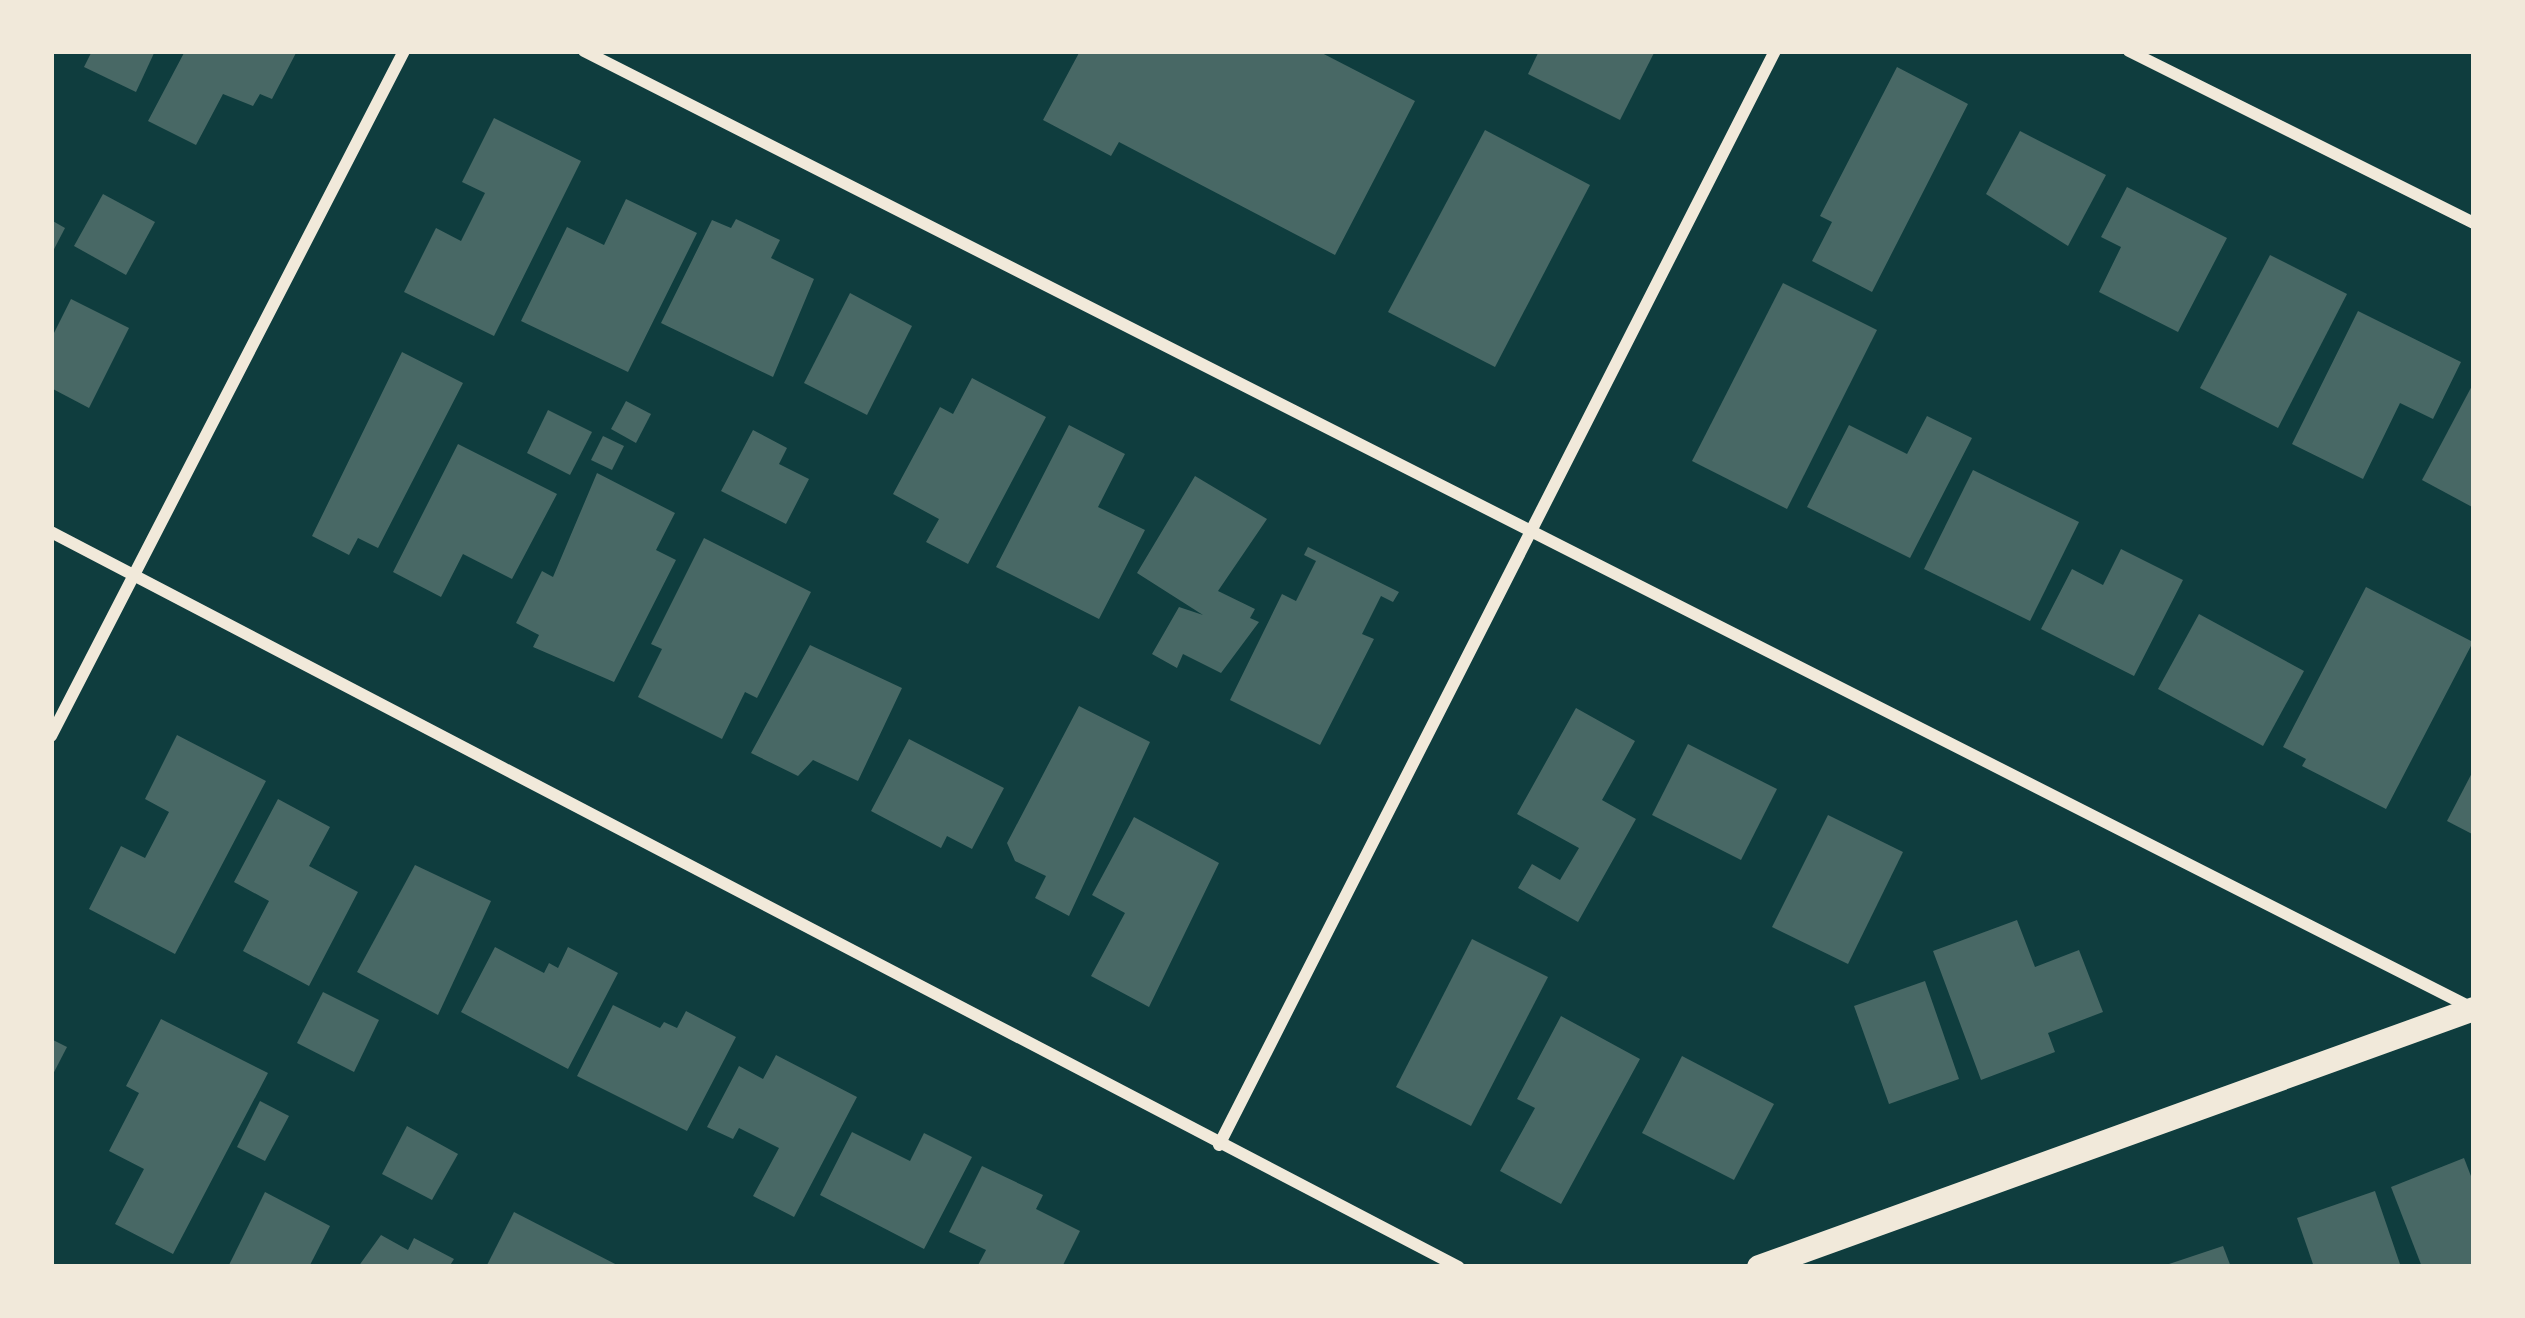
<!DOCTYPE html>
<style>
body{margin:0}
#map{position:relative;width:2525px;height:1318px;overflow:hidden;background:#0f3d3e;font-family:Raleway,sans-serif}
div>[style]{position:absolute}
[style*='--x']{left:calc(var(--x)*1px);top:calc(var(--y)*1px);width:calc(var(--w)*1px);rotate:calc(var(--a)*1deg)}
.building>*{inset:0;background:#486865}
.minor>*{height:12px;margin:-6px;padding:0 6px;transform-origin:6px;border-radius:6px;background:#f1e9da}
.secondary>*{height:24px;margin:-12px;padding:0 12px;transform-origin:12px;border-radius:12px;background:#f1e9da}
span{translate:-50% -50%;white-space:nowrap;text-align:center;line-height:1.15;-webkit-text-stroke:12px #f1e9da;paint-order:stroke}
.frame{position:absolute;inset:0;border:54px solid #f1e9da;pointer-events:none}
</style>
<div id="map">
<div class="building">
<div style="clip-path:polygon(92px 51px,155px 51px,136px 92px,84px 67px)"></div>
<div style="clip-path:polygon(185px 51px,297px 51px,272px 99px,260px 94px,253px 106px,223px 94px,196px 145px,148px 121px)"></div>
<div style="clip-path:polygon(1080px 51px,1318px 51px,1415px 101px,1335px 255px,1119px 142px,1111px 156px,1043px 120px)"></div>
<div style="clip-path:polygon(1539px 51px,1655px 51px,1620px 120px,1528px 74px)"></div>
<div style="clip-path:polygon(1897px 67px,1968px 104px,1872px 292px,1812px 261px,1832px 222px,1820px 216px)"></div>
<div style="clip-path:polygon(494px 118px,581px 161px,494px 336px,404px 292px,436px 228px,461px 241px,485px 193px,462px 182px)"></div>
<div style="clip-path:polygon(1485px 130px,1590px 185px,1495px 367px,1388px 312px)"></div>
<div style="clip-path:polygon(2020px 131px,2106px 175px,2068px 246px,1986px 194px)"></div>
<div style="clip-path:polygon(2127px 187px,2227px 238px,2178px 332px,2099px 292px,2121px 247px,2101px 237px)"></div>
<div style="clip-path:polygon(103px 194px,155px 222px,126px 275px,74px 246px)"></div>
<div style="clip-path:polygon(626px 199px,697px 233px,628px 372px,521px 321px,567px 227px,604px 245px)"></div>
<div style="clip-path:polygon(736px 219px,780px 240px,771px 258px,814px 279px,773px 377px,661px 323px,712px 220px,731px 228px)"></div>
<div style="clip-path:polygon(51px 220px,65px 228px,51px 255px)"></div>
<div style="clip-path:polygon(2270px 255px,2347px 294px,2278px 428px,2200px 388px)"></div>
<div style="clip-path:polygon(1783px 283px,1877px 330px,1787px 509px,1692px 461px)"></div>
<div style="clip-path:polygon(850px 293px,912px 326px,867px 415px,804px 383px)"></div>
<div style="clip-path:polygon(71px 299px,129px 328px,89px 408px,51px 388px,51px 339px)"></div>
<div style="clip-path:polygon(2358px 311px,2461px 362px,2433px 419px,2400px 403px,2363px 479px,2292px 444px)"></div>
<div style="clip-path:polygon(402px 352px,463px 383px,378px 548px,358px 538px,349px 555px,312px 536px)"></div>
<div style="clip-path:polygon(972px 378px,1046px 417px,968px 564px,926px 542px,939px 519px,893px 494px,940px 407px,953px 414px)"></div>
<div style="clip-path:polygon(2474px 382px,2474px 508px,2422px 480px)"></div>
<div style="clip-path:polygon(626px 401px,651px 414px,636px 443px,611px 429px)"></div>
<div style="clip-path:polygon(548px 410px,592px 432px,570px 475px,527px 453px)"></div>
<div style="clip-path:polygon(1927px 416px,1972px 438px,1910px 558px,1807px 507px,1849px 425px,1907px 454px)"></div>
<div style="clip-path:polygon(1069px 425px,1125px 454px,1098px 507px,1145px 530px,1099px 619px,996px 567px)"></div>
<div style="clip-path:polygon(753px 430px,787px 448px,779px 464px,809px 479px,786px 524px,721px 491px)"></div>
<div style="clip-path:polygon(603px 436px,624px 446px,612px 470px,591px 460px)"></div>
<div style="clip-path:polygon(458px 444px,557px 494px,512px 579px,463px 554px,441px 597px,393px 572px)"></div>
<div style="clip-path:polygon(1973px 470px,2079px 522px,2030px 621px,1924px 569px)"></div>
<div style="clip-path:polygon(597px 473px,675px 513px,656px 550px,676px 560px,614px 682px,533px 647px,539px 635px,516px 623px,542px 571px,553px 577px)"></div>
<div style="clip-path:polygon(1195px 476px,1267px 519px,1218px 591px,1255px 609px,1250px 618px,1259px 622px,1221px 673px,1183px 654px,1177px 668px,1152px 654px,1179px 607px,1203px 615px,1137px 573px)"></div>
<div style="clip-path:polygon(704px 538px,811px 592px,757px 698px,745px 692px,722px 739px,638px 697px,662px 649px,651px 644px)"></div>
<div style="clip-path:polygon(1308px 547px,1399px 592px,1393px 602px,1381px 596px,1362px 634px,1374px 639px,1320px 745px,1230px 700px,1282px 594px,1296px 601px,1316px 561px,1304px 555px)"></div>
<div style="clip-path:polygon(2121px 549px,2183px 580px,2134px 676px,2041px 629px,2072px 569px,2103px 585px)"></div>
<div style="clip-path:polygon(2366px 587px,2473px 642px,2386px 809px,2302px 766px,2306px 759px,2283px 747px)"></div>
<div style="clip-path:polygon(2199px 614px,2304px 671px,2263px 746px,2158px 689px)"></div>
<div style="clip-path:polygon(810px 645px,902px 688px,858px 781px,813px 760px,798px 776px,751px 753px)"></div>
<div style="clip-path:polygon(1079px 706px,1150px 742px,1069px 916px,1035px 898px,1046px 876px,1015px 861px,1007px 843px)"></div>
<div style="clip-path:polygon(1576px 708px,1635px 741px,1602px 800px,1636px 819px,1578px 922px,1518px 888px,1532px 864px,1560px 880px,1579px 848px,1517px 814px)"></div>
<div style="clip-path:polygon(177px 735px,266px 781px,175px 954px,89px 909px,121px 846px,145px 858px,169px 812px,145px 799px)"></div>
<div style="clip-path:polygon(909px 739px,1004px 788px,972px 849px,947px 836px,941px 848px,871px 811px)"></div>
<div style="clip-path:polygon(1688px 744px,1777px 789px,1741px 860px,1652px 815px)"></div>
<div style="clip-path:polygon(2474px 769px,2474px 835px,2447px 821px)"></div>
<div style="clip-path:polygon(278px 799px,330px 827px,309px 866px,358px 892px,309px 986px,243px 951px,269px 901px,234px 882px)"></div>
<div style="clip-path:polygon(1828px 815px,1903px 852px,1848px 964px,1772px 927px)"></div>
<div style="clip-path:polygon(1134px 817px,1219px 863px,1149px 1007px,1091px 976px,1125px 913px,1092px 895px)"></div>
<div style="clip-path:polygon(415px 865px,491px 901px,438px 1015px,357px 972px)"></div>
<div style="clip-path:polygon(2017px 920px,2035px 967px,2079px 950px,2103px 1012px,2048px 1033px,2055px 1052px,1981px 1080px,1933px 951px)"></div>
<div style="clip-path:polygon(1472px 939px,1548px 977px,1471px 1126px,1396px 1087px)"></div>
<div style="clip-path:polygon(495px 947px,544px 973px,549px 963px,558px 968px,568px 947px,618px 973px,568px 1069px,461px 1012px)"></div>
<div style="clip-path:polygon(1925px 981px,1959px 1079px,1889px 1104px,1854px 1006px)"></div>
<div style="clip-path:polygon(323px 992px,379px 1020px,354px 1072px,297px 1043px)"></div>
<div style="clip-path:polygon(613px 1005px,660px 1028px,664px 1022px,677px 1028px,686px 1011px,736px 1037px,687px 1131px,577px 1076px)"></div>
<div style="clip-path:polygon(1561px 1016px,1640px 1059px,1561px 1204px,1500px 1171px,1535px 1108px,1517px 1099px)"></div>
<div style="clip-path:polygon(161px 1019px,268px 1073px,173px 1254px,115px 1224px,144px 1169px,109px 1151px,139px 1093px,126px 1086px)"></div>
<div style="clip-path:polygon(51px 1039px,67px 1047px,51px 1078px)"></div>
<div style="clip-path:polygon(776px 1055px,857px 1097px,794px 1217px,753px 1196px,779px 1148px,739px 1128px,733px 1139px,707px 1127px,739px 1066px,763px 1079px)"></div>
<div style="clip-path:polygon(1682px 1056px,1774px 1104px,1734px 1180px,1642px 1133px)"></div>
<div style="clip-path:polygon(260px 1101px,289px 1116px,265px 1161px,237px 1147px)"></div>
<div style="clip-path:polygon(407px 1126px,458px 1154px,432px 1200px,382px 1174px)"></div>
<div style="clip-path:polygon(852px 1132px,910px 1161px,924px 1133px,972px 1157px,924px 1249px,820px 1195px)"></div>
<div style="clip-path:polygon(2464px 1158px,2474px 1184px,2474px 1267px,2422px 1267px,2391px 1187px)"></div>
<div style="clip-path:polygon(982px 1166px,1043px 1195px,1036px 1209px,1080px 1231px,1062px 1267px,977px 1267px,986px 1250px,949px 1232px)"></div>
<div style="clip-path:polygon(2375px 1191px,2401px 1267px,2314px 1267px,2297px 1218px)"></div>
<div style="clip-path:polygon(265px 1192px,330px 1226px,309px 1267px,228px 1267px)"></div>
<div style="clip-path:polygon(514px 1212px,621px 1267px,486px 1267px)"></div>
<div style="clip-path:polygon(381px 1235px,408px 1250px,414px 1238px,454px 1259px,449px 1267px,358px 1267px)"></div>
<div style="clip-path:polygon(2223px 1246px,2231px 1267px,2163px 1267px,2163px 1266px)"></div>
</div>
<div class="minor">
<div style="--x:584;--y:51;--w:2117;--a:26.88"></div>
<div style="--x:2129;--y:51;--w:385;--a:26.5"></div>
<div style="--x:51;--y:532;--w:1588;--a:27.57"></div>
<div style="--x:51;--y:736;--w:771;--a:-62.74"></div>
<div style="--x:1219;--y:1145;--w:1227;--a:-63.06"></div>
</div>
<div class="secondary">
<div style="--x:1759;--y:1267;--w:760;--a:-19.84"></div>
</div>
<div class="frame"></div>
</div>
